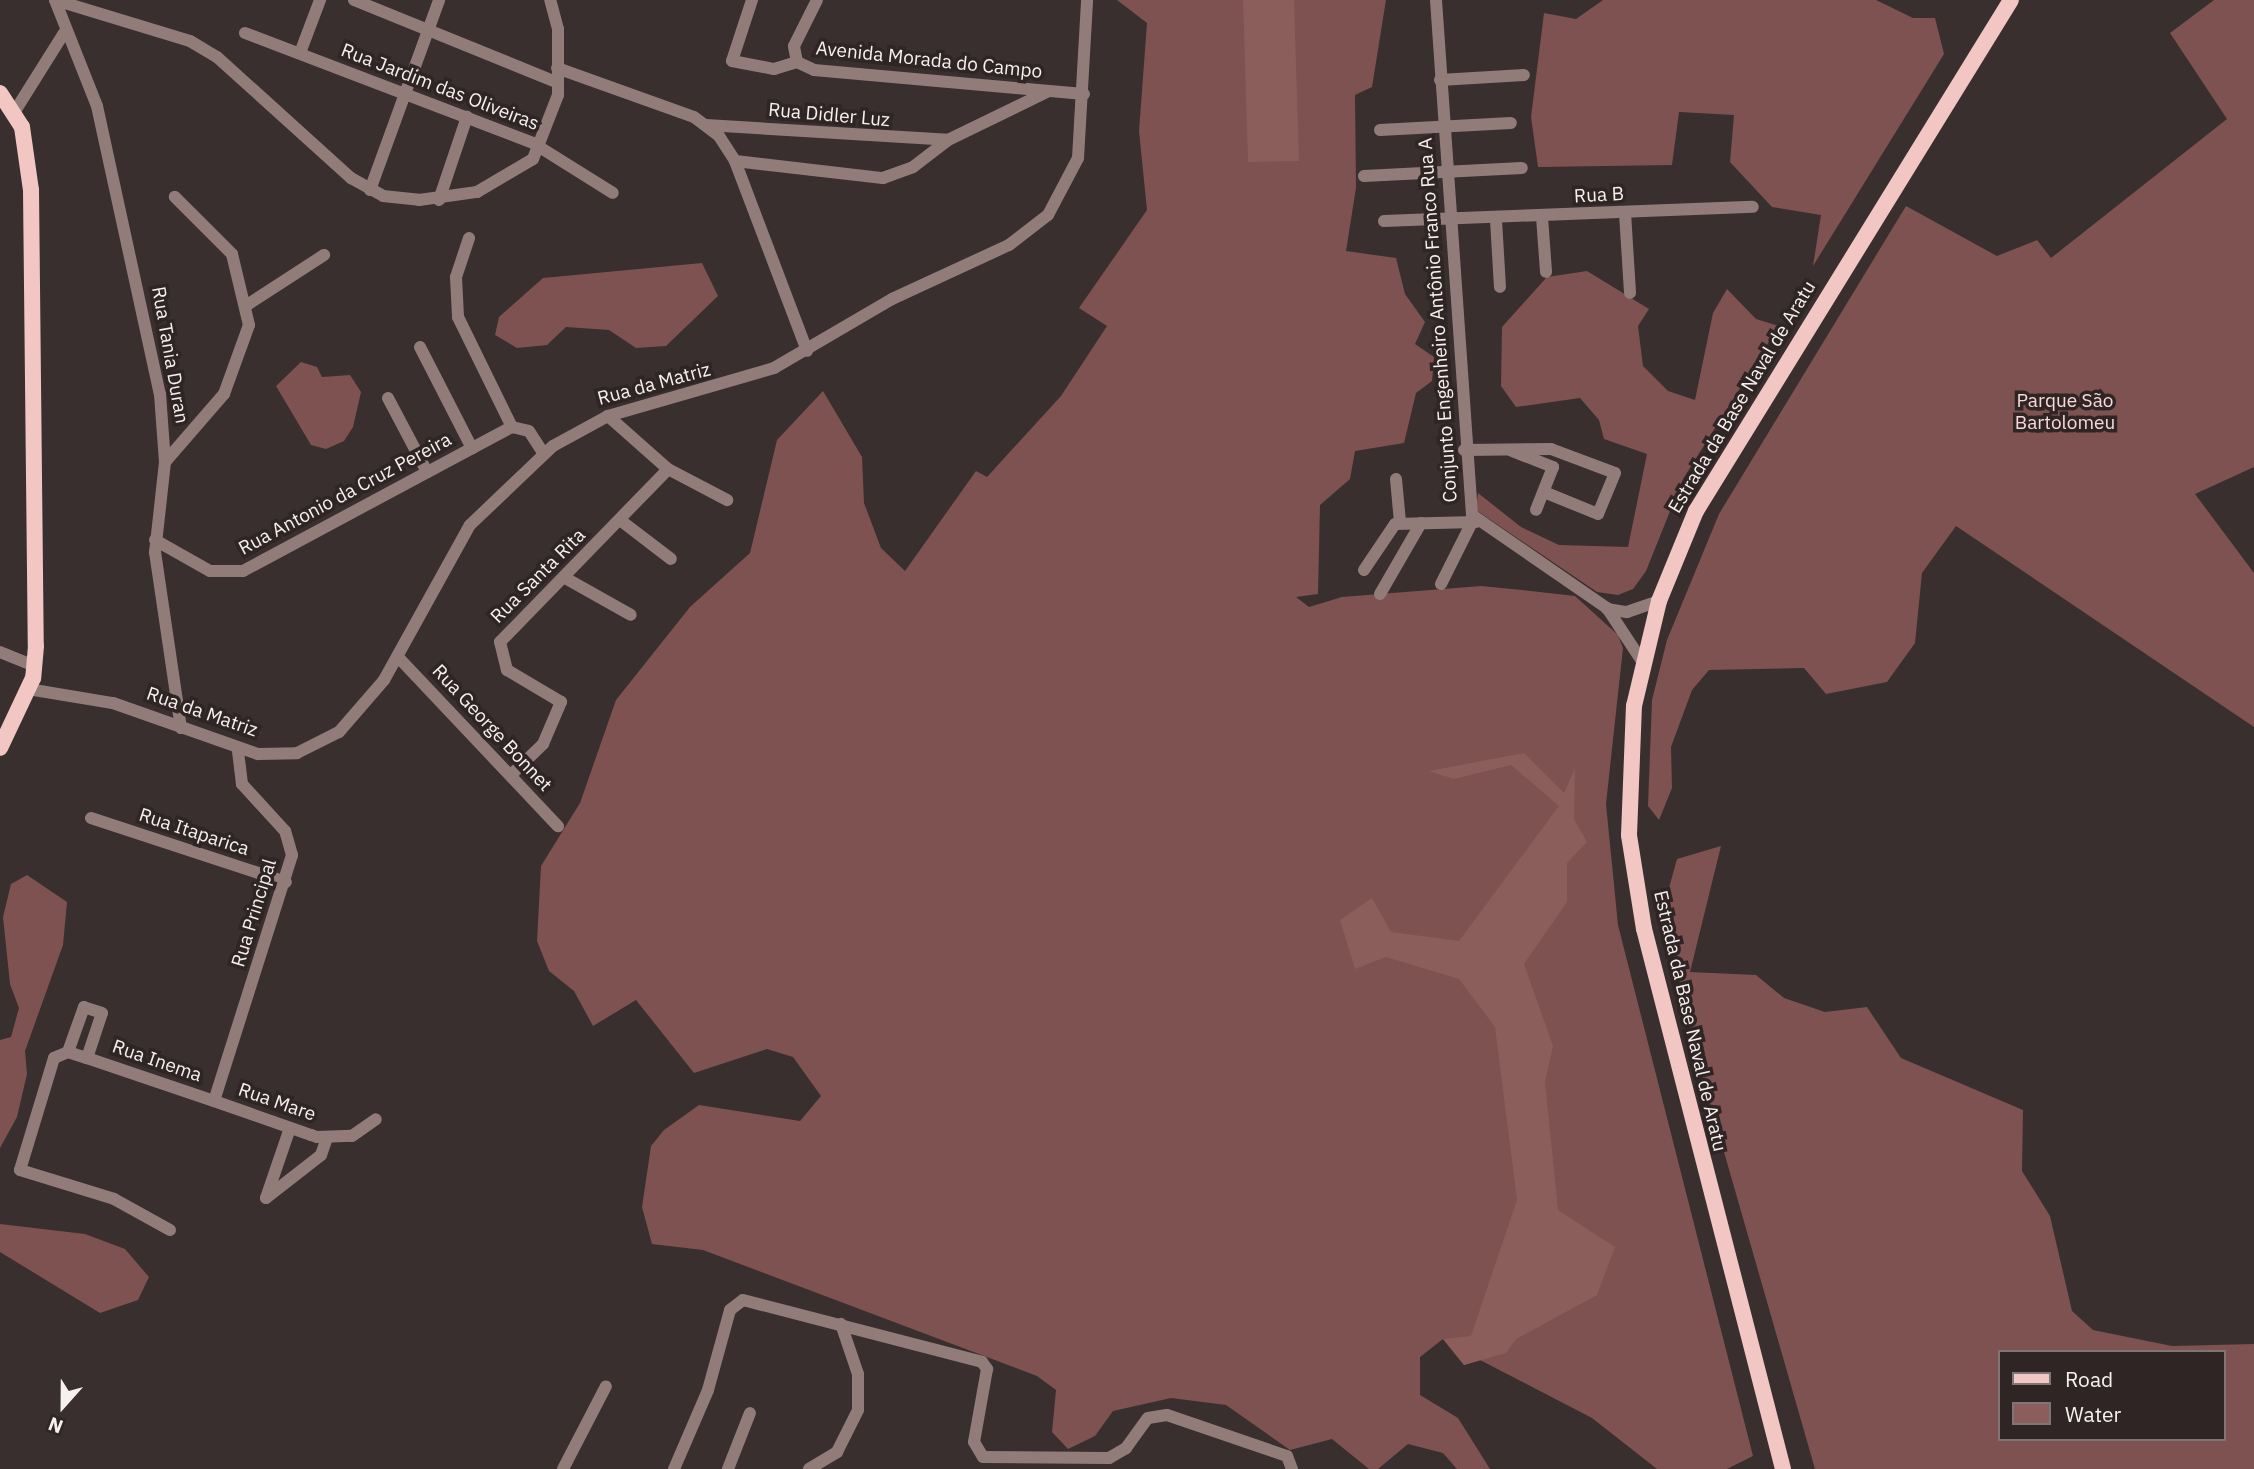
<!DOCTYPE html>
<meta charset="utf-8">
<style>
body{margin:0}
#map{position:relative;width:2254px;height:1469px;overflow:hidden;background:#392f2e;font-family:"IBM Plex Sans",sans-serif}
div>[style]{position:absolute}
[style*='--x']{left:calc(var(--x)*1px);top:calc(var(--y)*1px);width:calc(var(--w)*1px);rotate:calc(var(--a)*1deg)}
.forest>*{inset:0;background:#7e5250}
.water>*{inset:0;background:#8b5e5c}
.minor>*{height:12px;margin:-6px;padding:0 6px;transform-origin:6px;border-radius:6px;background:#927c7a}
.major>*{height:16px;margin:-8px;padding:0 8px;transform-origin:8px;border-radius:8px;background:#f2c6c3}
span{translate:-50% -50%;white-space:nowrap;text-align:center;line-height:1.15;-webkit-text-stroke:7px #2e2524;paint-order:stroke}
.street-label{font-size:19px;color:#f6f0ef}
.park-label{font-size:19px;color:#f9d9d7}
.legend{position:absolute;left:1998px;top:1350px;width:228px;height:91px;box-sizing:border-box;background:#2e2524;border:2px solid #7e7675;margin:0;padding:9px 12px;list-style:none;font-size:21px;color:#f6f0ef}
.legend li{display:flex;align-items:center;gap:14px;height:35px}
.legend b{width:35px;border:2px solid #7e7675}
.north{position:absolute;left:28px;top:1371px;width:70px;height:70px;-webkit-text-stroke:5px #2e2524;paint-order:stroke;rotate:201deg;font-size:19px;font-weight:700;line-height:28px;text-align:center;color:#f6f0ef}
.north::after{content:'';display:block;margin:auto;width:24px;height:32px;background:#f6f0ef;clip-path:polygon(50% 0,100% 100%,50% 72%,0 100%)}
</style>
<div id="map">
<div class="forest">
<div style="clip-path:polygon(1117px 0,1386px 0,1372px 87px,1355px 95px,1356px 188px,1346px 251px,1396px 258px,1405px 294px,1425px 322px,1415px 344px,1434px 357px,1432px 381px,1416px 393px,1404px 443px,1355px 451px,1350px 479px,1320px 505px,1318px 594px,1296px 597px,1309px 607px,1342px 597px,1481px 586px,1522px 590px,1575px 596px,1618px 635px,1623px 648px,1606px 804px,1618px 925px,1753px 1456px,1727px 1469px,1657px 1469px,1592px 1418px,1480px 1360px,1464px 1365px,1443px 1339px,1420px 1357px,1420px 1395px,1458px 1418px,1490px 1469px,1457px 1469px,1443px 1453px,1408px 1444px,1378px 1469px,1369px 1469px,1332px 1439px,1290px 1450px,1226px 1405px,1171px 1398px,1113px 1411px,1095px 1436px,1068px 1449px,1052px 1432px,1056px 1390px,1037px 1376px,703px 1250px,652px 1244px,642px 1207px,651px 1146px,664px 1130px,699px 1105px,800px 1121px,821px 1096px,793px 1057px,767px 1049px,694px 1073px,636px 1000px,593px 1026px,574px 991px,549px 971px,537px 941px,541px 866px,580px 803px,616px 700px,690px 607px,750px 553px,777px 440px,823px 391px,862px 457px,864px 503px,881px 548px,905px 571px,976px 471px,987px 477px,1061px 396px,1107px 326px,1079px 308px,1147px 210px,1139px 131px,1147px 23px)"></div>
<div style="clip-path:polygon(1603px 0,1876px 0,1913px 18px,1935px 18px,1944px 54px,1813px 266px,1821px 215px,1772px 207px,1730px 162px,1734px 115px,1679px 112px,1672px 165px,1538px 167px,1531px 117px,1544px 13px,1576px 19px)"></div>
<div style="clip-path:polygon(2214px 0,2254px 0,2254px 467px,2195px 494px,2254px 573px,2254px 727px,1956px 526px,1922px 573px,1915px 643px,1887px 682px,1826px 694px,1804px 668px,1709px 670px,1692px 690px,1671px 747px,1672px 788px,1659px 820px,1648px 806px,1652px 700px,1667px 640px,1719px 514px,1906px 206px,1997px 256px,2037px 240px,2051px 258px,2227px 119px,2170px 33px)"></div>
<div style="clip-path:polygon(702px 263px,718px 296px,666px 346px,636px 348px,609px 330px,566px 327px,547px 345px,517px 348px,495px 335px,499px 317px,543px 278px)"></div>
<div style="clip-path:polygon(1587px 271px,1649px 309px,1638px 326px,1643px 366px,1668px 391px,1695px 400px,1713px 313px,1727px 289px,1756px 319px,1779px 326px,1683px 479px,1646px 571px,1633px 589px,1618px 595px,1597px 592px,1476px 510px,1478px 493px,1521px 527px,1559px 545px,1628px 547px,1647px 454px,1604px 439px,1599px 420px,1580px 398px,1516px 407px,1501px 386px,1502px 327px,1547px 277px)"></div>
<div style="clip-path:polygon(301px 362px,317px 367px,322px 377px,350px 375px,361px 392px,353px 427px,344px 441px,326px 449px,311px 445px,276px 386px)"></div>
<div style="clip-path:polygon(evenodd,1721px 846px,1690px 972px,1756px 975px,1784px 998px,1825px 1012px,1867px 1007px,1901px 1058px,2023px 1110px,2022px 1171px,2050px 1216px,2072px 1311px,2093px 1330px,2172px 1346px,2254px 1344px,2254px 1469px,1815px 1469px,1687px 1023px,1662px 913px,1677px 859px,1721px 846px,2000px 1352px,2224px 1352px,2224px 1439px,2000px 1439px,2000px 1352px)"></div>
<div style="clip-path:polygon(27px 875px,67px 902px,63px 945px,25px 1051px,27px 1074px,17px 1117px,0 1148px,0 1040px,11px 1037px,19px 1008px,10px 984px,3px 917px,11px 884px)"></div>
<div style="clip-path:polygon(0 1224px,85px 1234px,125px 1249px,149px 1277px,138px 1300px,100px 1313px,0 1252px)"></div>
</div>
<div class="water">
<div style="clip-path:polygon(1243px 0,1294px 0,1299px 161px,1248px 162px)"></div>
<div style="clip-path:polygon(1524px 753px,1564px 793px,1575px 768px,1574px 819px,1587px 842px,1567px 863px,1567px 902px,1524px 964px,1553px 1046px,1545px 1082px,1558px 1210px,1615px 1247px,1597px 1295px,1516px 1339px,1506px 1353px,1464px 1365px,1443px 1339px,1471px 1336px,1517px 1200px,1495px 1027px,1459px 979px,1386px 957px,1355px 969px,1340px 920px,1372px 898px,1391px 932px,1459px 941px,1559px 806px,1511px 765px,1454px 779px,1429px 771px)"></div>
</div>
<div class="minor">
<div style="--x:55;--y:0;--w:114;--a:68.4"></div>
<div style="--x:97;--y:106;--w:295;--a:77.7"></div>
<div style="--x:160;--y:394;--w:68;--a:85.8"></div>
<div style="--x:165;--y:462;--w:91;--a:96.3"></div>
<div style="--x:155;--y:552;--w:178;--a:81.6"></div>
<div style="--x:55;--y:0;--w:141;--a:16.9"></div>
<div style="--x:190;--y:41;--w:31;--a:31"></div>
<div style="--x:217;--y:57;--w:181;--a:42.1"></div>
<div style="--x:351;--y:178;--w:37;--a:29"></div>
<div style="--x:383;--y:196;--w:36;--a:6"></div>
<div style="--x:419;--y:200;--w:59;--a:-7.9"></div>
<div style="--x:477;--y:192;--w:65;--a:-30.5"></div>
<div style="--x:533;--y:159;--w:69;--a:-68.7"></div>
<div style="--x:558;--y:95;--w:66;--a:-90"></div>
<div style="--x:558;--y:29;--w:30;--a:-105"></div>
<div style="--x:354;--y:0;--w:220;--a:22.1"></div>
<div style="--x:752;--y:0;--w:64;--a:108.2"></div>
<div style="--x:732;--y:61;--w:43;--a:10.8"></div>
<div style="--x:774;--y:69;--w:24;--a:-17"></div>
<div style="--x:1436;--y:0;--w:516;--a:86"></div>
<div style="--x:1472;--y:515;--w:164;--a:34.6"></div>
<div style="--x:1607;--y:608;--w:64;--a:56.6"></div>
<div style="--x:245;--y:33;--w:308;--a:20.9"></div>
<div style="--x:533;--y:143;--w:94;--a:32"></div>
<div style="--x:300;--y:53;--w:57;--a:-69.3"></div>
<div style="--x:797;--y:62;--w:19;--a:25"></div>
<div style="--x:814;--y:70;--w:271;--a:5.1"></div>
<div style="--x:797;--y:62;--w:16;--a:-101"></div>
<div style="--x:794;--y:46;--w:51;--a:-63.4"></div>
<div style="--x:557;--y:68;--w:145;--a:19.7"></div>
<div style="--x:694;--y:117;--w:31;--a:37"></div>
<div style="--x:719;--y:136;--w:30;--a:57"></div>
<div style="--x:735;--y:161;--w:203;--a:69.2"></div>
<div style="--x:1440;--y:80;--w:84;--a:-3.4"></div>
<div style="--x:15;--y:111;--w:92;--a:-57.9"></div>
<div style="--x:706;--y:125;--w:242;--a:3.5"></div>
<div style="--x:948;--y:140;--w:110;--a:-25.9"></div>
<div style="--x:1380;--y:130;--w:131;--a:-3.1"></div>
<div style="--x:735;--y:161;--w:149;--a:6.6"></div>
<div style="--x:883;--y:178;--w:32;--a:-20"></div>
<div style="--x:913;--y:167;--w:44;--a:-37.6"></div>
<div style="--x:1364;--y:176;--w:158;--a:-2.9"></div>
<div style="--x:370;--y:190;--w:202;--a:-70"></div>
<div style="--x:439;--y:200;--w:88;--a:-71.4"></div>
<div style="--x:1625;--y:213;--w:80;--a:86.4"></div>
<div style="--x:1542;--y:217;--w:55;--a:85.8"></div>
<div style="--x:1496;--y:220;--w:67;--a:86.6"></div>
<div style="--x:1384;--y:221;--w:369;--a:-2.2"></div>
<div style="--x:469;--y:238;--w:41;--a:108.4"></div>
<div style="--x:456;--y:277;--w:40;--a:87.1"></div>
<div style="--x:458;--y:317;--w:123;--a:63.9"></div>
<div style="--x:247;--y:305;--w:92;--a:-33"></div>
<div style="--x:420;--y:347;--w:114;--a:62.8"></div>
<div style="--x:388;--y:398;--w:84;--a:62.2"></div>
<div style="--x:608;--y:416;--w:80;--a:41.5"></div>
<div style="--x:668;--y:469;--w:67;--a:27.7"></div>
<div style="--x:1464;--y:450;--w:87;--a:-0.7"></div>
<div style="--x:1551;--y:449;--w:68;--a:20.6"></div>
<div style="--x:1615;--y:473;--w:44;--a:112.5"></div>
<div style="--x:1598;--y:514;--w:58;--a:-157.8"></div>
<div style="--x:1512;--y:451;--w:44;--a:21.3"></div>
<div style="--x:1553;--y:467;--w:46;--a:111.6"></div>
<div style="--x:165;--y:462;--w:90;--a:-49.1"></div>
<div style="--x:224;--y:394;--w:73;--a:-70.1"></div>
<div style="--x:249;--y:325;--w:73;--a:-103.5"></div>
<div style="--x:232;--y:254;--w:81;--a:-135"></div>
<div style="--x:1396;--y:479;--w:43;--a:84.7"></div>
<div style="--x:620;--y:520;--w:64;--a:37.4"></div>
<div style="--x:155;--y:540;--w:63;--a:29.4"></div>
<div style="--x:210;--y:571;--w:33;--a:0"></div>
<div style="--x:243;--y:571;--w:305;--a:-28.2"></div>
<div style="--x:512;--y:427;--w:17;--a:13"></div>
<div style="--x:529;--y:431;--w:27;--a:57"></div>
<div style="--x:1364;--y:570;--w:55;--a:-56"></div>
<div style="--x:1395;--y:524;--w:81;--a:-1.4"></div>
<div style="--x:567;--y:579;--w:73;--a:29.4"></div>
<div style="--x:1441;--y:584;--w:67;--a:-63.4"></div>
<div style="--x:1380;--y:594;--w:82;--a:-60"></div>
<div style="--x:1607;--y:609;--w:20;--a:9"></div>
<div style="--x:1627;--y:612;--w:34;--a:-19"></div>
<div style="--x:0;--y:652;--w:38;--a:22"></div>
<div style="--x:398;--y:657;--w:233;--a:46.6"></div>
<div style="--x:28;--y:689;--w:86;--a:9.4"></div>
<div style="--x:113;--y:703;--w:154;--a:19.4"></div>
<div style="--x:258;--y:754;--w:39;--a:-1"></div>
<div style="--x:297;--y:753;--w:47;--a:-26.6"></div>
<div style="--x:339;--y:732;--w:69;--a:-49.1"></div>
<div style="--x:384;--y:680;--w:177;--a:-61"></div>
<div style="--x:470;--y:525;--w:115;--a:-43.6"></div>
<div style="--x:553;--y:446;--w:63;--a:-28.6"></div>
<div style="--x:608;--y:416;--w:173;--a:-16.1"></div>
<div style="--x:774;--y:368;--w:137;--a:-30.3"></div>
<div style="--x:892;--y:299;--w:129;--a:-24.8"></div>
<div style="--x:1009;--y:245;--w:49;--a:-37.6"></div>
<div style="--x:1048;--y:215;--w:64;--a:-62.2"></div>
<div style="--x:1078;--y:158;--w:158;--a:-86.7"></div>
<div style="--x:511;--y:775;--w:45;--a:-44.1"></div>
<div style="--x:543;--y:744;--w:46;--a:-66.8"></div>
<div style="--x:561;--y:702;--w:63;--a:-149.3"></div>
<div style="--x:507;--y:670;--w:29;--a:-104"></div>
<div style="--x:500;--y:642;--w:241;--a:-45.8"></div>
<div style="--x:91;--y:818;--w:205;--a:18.2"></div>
<div style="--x:68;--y:1052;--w:15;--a:157"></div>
<div style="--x:54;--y:1058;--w:117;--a:106.9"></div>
<div style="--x:20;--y:1170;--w:98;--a:17.1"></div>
<div style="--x:114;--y:1199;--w:64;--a:29"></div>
<div style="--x:87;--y:1058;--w:47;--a:-71.6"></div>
<div style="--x:102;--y:1013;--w:19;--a:-162"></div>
<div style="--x:84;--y:1007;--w:48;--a:109.6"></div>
<div style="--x:68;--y:1052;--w:20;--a:18"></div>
<div style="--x:87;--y:1058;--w:134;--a:18.7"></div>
<div style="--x:214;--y:1101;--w:103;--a:19.3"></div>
<div style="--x:311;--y:1135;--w:6;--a:18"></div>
<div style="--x:317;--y:1137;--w:35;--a:-2"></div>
<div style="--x:352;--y:1136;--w:29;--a:-35"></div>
<div style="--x:214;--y:1101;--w:258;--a:-72.4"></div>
<div style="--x:292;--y:855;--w:25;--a:-106"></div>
<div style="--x:285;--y:831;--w:64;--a:-132.5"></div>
<div style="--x:242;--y:784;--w:35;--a:-97"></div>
<div style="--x:290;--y:1128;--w:74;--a:108.9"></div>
<div style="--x:266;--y:1198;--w:70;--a:-38"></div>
<div style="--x:321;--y:1155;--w:18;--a:-71"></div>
<div style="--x:563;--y:1469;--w:93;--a:-62.6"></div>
<div style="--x:674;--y:1469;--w:86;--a:-66.7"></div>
<div style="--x:708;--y:1390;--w:83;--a:-74.6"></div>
<div style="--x:730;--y:1310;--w:16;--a:-38"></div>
<div style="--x:743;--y:1300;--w:247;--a:14.5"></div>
<div style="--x:982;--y:1362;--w:9;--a:54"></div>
<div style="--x:987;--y:1369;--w:74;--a:100.1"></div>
<div style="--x:974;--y:1442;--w:17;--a:59"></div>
<div style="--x:983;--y:1457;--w:126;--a:0.5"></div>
<div style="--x:1109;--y:1458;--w:20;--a:-30"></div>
<div style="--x:1126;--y:1448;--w:37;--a:-54"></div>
<div style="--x:1148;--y:1418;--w:19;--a:-9"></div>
<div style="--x:1167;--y:1415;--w:127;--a:18.9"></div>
<div style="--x:1287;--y:1456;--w:14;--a:69"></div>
<div style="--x:728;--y:1469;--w:60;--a:-68.6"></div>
<div style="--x:809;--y:1469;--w:33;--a:-31"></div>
<div style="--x:837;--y:1452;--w:47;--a:-63.4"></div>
<div style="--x:858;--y:1410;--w:36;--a:-90"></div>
<div style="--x:858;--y:1374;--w:53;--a:-108.8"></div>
</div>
<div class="major">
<div style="--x:0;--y:93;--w:40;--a:57.1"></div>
<div style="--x:22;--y:127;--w:64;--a:81.9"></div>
<div style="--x:31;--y:190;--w:456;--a:89.4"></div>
<div style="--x:36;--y:646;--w:32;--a:95"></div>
<div style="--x:33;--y:678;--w:77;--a:115.2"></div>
<div style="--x:1783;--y:1469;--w:558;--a:-104.43"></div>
<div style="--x:1644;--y:929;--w:95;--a:-99.1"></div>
<div style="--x:1629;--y:835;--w:129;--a:-87.8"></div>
<div style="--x:1634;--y:706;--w:108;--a:-76.6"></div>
<div style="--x:1659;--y:601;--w:97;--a:-67.7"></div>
<div style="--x:1696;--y:511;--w:600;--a:-58.35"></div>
</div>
<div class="street-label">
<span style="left:929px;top:60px;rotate:6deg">Avenida Morada do Campo</span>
<span style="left:440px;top:87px;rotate:21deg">Rua Jardim das Oliveiras</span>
<span style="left:829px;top:115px;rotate:5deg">Rua Didler Luz</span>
<span style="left:1599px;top:195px;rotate:-3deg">Rua B</span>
<span style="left:1438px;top:320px;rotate:-94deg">Conjunto Engenheiro Antônio Franco Rua A</span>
<span style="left:170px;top:355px;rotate:80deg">Rua Tania Duran</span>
<span style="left:654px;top:384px;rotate:-15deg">Rua da Matriz</span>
<span style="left:1742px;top:397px;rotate:-59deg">Estrada da Base Naval de Aratu</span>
<span style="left:345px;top:494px;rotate:-28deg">Rua Antonio da Cruz Pereira</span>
<span style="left:538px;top:576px;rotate:-45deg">Rua Santa Rita</span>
<span style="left:202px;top:712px;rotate:19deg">Rua da Matriz</span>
<span style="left:492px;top:728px;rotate:47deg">Rua George Bonnet</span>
<span style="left:194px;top:832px;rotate:18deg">Rua Itaparica</span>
<span style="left:254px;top:913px;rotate:-73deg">Rua Principal</span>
<span style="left:1690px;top:1021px;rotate:77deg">Estrada da Base Naval de Aratu</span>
<span style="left:157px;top:1061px;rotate:19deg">Rua Inema</span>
<span style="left:277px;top:1102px;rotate:19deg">Rua Mare</span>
</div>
<div class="park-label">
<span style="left:2065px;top:412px">Parque São<br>Bartolomeu</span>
</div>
<ul class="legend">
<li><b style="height:9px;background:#f2c6c3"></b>Road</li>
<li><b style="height:19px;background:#8b5e5c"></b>Water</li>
</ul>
<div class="north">N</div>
</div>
